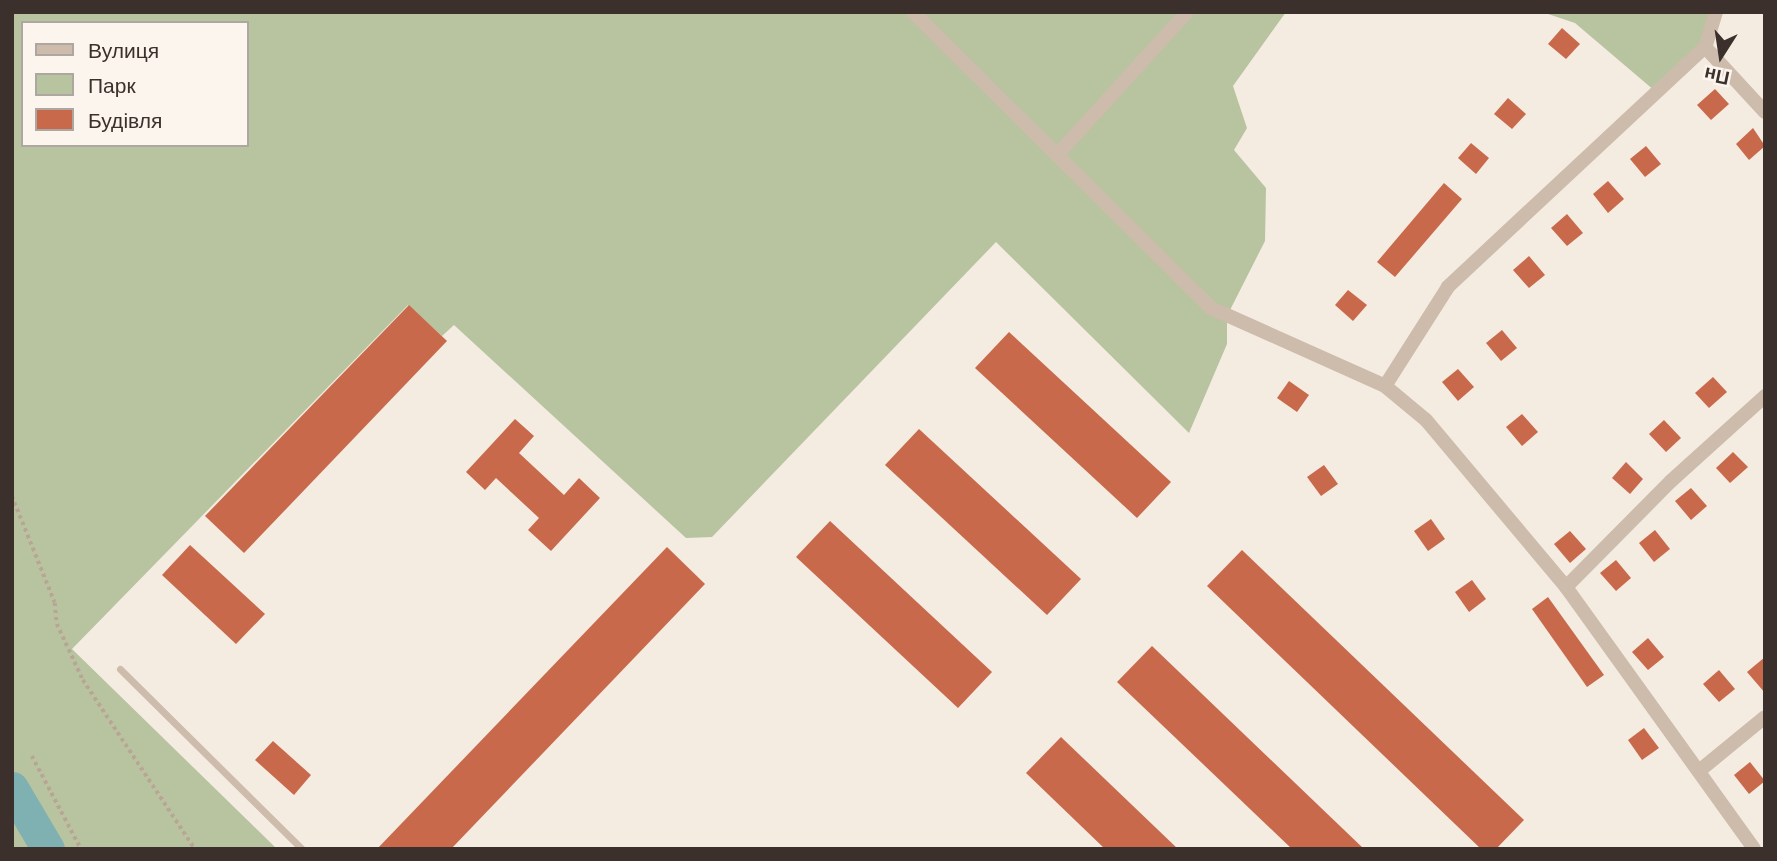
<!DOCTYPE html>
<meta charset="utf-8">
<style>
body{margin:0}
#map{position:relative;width:1777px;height:861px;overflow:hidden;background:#f4ebe1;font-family:Barlow,sans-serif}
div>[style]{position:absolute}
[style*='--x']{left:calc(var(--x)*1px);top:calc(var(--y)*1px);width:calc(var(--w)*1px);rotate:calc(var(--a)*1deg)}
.green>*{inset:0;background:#b8c4a0}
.river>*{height:33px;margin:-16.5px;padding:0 16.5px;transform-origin:16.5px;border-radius:16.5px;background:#7fb0b2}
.building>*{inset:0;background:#c8694b}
.path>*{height:3.5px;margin-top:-1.75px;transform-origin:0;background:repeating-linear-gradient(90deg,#b9a596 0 3.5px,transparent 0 7px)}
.lane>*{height:7px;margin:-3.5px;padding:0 3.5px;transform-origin:3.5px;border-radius:3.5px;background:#cdbbac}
.street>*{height:14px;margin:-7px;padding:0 7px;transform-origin:7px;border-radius:7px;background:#cdbbac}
span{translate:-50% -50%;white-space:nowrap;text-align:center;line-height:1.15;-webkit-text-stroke:6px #fbf5ee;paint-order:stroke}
.frame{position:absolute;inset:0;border:14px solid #3b302b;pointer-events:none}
.legend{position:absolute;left:21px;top:21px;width:228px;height:126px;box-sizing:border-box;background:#fbf5ee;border:2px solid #aea6a0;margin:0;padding:9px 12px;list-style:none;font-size:21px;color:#3b302b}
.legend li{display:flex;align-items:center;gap:14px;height:35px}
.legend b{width:35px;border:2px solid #aea6a0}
.north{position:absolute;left:1686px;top:21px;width:70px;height:70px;-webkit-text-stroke:5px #fbf5ee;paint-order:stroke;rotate:192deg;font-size:19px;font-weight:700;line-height:28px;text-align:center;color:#3b302b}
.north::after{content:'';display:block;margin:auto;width:24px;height:32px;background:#3b302b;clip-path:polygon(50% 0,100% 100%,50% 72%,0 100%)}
</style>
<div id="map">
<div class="green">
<div style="clip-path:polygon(evenodd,12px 12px,1286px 12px,1233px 86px,1247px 128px,1234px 150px,1266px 188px,1265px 241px,1227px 316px,1227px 344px,1189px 433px,996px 242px,712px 537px,686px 538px,454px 325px,442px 336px,408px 305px,72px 649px,277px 849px,12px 849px,12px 12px,23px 23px,247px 23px,247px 145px,23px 145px,23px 23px)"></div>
<div style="clip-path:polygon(1542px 12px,1716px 12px,1705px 47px,1655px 91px,1575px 23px)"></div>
</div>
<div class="river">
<div style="--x:12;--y:788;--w:71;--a:59.5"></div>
</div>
<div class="building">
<div style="clip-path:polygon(1562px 28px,1580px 44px,1566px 59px,1548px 44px)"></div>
<div style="clip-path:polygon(1715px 89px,1729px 104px,1711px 120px,1697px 105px)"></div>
<div style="clip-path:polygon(1508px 98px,1526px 114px,1512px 129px,1494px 114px)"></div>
<div style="clip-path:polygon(1753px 128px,1765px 146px,1749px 160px,1736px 144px)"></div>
<div style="clip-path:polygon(1471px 143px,1489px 158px,1476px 174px,1458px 158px)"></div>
<div style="clip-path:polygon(1646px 146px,1661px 164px,1645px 177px,1630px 159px)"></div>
<div style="clip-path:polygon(1608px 181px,1624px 199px,1608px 213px,1593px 194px)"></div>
<div style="clip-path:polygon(1444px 183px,1462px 199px,1395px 277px,1377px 262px)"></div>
<div style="clip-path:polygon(1567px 214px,1583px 233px,1567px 246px,1551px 228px)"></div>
<div style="clip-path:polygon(1529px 256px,1545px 275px,1529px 288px,1513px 270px)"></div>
<div style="clip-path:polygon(1348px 290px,1367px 305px,1353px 321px,1335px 305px)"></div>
<div style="clip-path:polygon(409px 305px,447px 341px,244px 553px,205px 516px)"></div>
<div style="clip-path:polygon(1502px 330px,1517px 348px,1501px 361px,1486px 343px)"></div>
<div style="clip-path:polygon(1009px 332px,1171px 482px,1137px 518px,975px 368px)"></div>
<div style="clip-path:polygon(1458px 369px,1474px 387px,1458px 401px,1442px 382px)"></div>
<div style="clip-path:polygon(1713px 377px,1727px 392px,1709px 408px,1695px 393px)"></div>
<div style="clip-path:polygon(1289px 381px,1309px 395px,1297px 412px,1277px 398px)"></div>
<div style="clip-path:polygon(1522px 414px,1538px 432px,1522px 446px,1506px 427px)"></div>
<div style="clip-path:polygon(515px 419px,534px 436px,519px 453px,564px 495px,579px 478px,600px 498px,551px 551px,528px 530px,539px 518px,496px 478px,485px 490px,466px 472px)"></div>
<div style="clip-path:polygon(1664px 420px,1681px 438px,1666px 452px,1649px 434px)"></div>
<div style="clip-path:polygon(919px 429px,1081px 579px,1047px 615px,885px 465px)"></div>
<div style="clip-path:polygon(1733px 452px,1748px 467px,1730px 483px,1716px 468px)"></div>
<div style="clip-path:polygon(1626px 462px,1643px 479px,1630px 494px,1612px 478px)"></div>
<div style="clip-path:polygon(1324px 465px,1338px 484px,1321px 496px,1307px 477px)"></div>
<div style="clip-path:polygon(1691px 488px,1707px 506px,1691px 520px,1675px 501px)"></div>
<div style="clip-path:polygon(1431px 519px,1445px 539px,1428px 551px,1414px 531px)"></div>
<div style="clip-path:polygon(830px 521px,992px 672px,958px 708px,796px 557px)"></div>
<div style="clip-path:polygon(1655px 530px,1670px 549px,1654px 562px,1639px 543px)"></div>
<div style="clip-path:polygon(1570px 531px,1586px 549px,1570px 563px,1554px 544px)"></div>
<div style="clip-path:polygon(190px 545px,265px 614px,236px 644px,162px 575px)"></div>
<div style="clip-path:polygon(667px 547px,705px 584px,451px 849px,377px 849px)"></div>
<div style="clip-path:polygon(1242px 550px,1524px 820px,1496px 849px,1481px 849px,1207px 586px)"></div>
<div style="clip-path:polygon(1616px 560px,1631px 578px,1616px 591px,1600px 573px)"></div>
<div style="clip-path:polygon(1472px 580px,1486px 599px,1469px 612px,1455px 592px)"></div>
<div style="clip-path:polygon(1548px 597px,1604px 675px,1587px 687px,1532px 609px)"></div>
<div style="clip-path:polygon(1648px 638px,1664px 657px,1648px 670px,1632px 652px)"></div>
<div style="clip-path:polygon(1152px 646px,1364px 849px,1292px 849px,1117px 682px)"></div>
<div style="clip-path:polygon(1765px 657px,1765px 693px,1747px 672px)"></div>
<div style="clip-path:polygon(1719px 670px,1735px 689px,1719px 702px,1703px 684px)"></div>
<div style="clip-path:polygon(1644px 728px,1659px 748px,1642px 760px,1628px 740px)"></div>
<div style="clip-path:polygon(1061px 737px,1178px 849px,1105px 849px,1026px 773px)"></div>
<div style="clip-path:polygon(273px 741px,311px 775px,294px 795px,255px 760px)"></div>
<div style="clip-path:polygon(1750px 762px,1765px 781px,1749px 794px,1734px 775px)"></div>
</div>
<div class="path">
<div style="--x:12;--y:496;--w:115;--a:68.1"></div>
<div style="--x:55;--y:603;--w:21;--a:85"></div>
<div style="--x:57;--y:624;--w:62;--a:65.1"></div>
<div style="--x:83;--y:680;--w:203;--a:56.5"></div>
<div style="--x:32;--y:756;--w:105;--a:62.2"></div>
</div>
<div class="lane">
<div style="--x:120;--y:669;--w:256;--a:44.7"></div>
</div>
<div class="street">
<div style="--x:913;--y:12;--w:420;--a:44.8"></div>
<div style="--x:1211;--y:308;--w:191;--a:24.1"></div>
<div style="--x:1716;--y:12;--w:37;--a:107"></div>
<div style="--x:1705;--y:47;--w:352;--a:137"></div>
<div style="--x:1448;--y:287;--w:117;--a:122.5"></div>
<div style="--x:1385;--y:386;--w:53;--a:39.7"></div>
<div style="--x:1426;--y:420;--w:218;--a:50"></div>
<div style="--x:1566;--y:587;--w:322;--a:54.3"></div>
<div style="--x:1705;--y:47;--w:88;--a:47.3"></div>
<div style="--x:1057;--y:155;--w:193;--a:-47.7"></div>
<div style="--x:1566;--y:587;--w:149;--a:-45.3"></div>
<div style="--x:1671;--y:481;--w:127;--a:-42.1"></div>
<div style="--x:1699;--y:771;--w:85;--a:-39.3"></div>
</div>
<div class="frame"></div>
<ul class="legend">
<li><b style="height:9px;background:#cdbbac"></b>Вулиця</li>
<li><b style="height:19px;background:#b8c4a0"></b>Парк</li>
<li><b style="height:19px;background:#c8694b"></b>Будівля</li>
</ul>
<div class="north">Пн</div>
</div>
